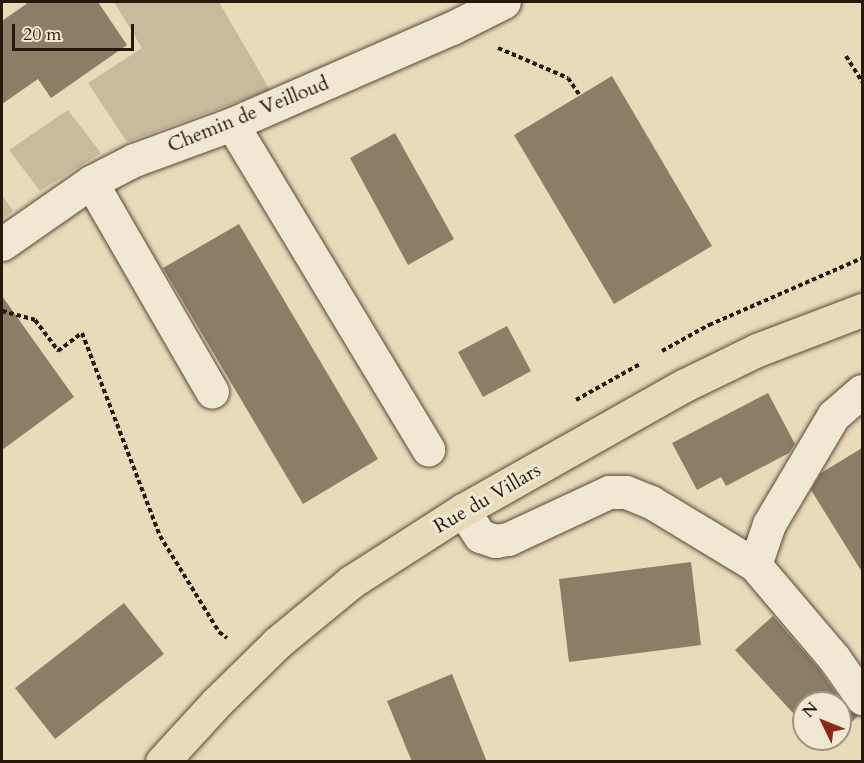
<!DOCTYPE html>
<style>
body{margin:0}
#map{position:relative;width:864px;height:763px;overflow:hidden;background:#e8dbba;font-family:Cardo,serif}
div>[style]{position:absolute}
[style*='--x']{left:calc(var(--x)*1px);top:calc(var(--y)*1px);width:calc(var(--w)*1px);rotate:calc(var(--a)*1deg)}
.green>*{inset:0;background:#c8ba9c}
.building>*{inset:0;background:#8c7d66}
.path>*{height:4px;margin-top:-2px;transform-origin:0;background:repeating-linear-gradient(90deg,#29170c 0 4.5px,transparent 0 7.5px)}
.roads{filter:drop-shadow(0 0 2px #594838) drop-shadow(0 0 2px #594838)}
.minor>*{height:33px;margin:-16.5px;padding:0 16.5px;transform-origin:16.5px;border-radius:16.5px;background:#f0e8d2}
.major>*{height:33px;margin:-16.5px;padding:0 16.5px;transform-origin:16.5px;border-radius:16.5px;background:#e8dbba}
span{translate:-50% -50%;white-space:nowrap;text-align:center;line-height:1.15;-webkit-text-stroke:6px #f0e8d2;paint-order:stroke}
.street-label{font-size:20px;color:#29170c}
.frame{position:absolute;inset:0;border:3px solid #29170c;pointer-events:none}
.north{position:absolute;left:792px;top:691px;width:60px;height:60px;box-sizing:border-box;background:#f0e8d2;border:2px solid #a09483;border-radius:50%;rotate:313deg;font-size:16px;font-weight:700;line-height:24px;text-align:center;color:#29170c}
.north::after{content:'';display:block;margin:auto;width:21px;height:27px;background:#8f2418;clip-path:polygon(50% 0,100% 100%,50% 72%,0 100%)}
.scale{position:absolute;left:12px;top:24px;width:122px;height:27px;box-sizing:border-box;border:3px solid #29170c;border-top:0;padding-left:8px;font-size:18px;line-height:21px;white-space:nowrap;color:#29170c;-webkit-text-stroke:4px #f0e8d2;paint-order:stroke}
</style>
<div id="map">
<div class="green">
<div style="clip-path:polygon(114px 2px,219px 2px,270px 90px,127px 142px,88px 83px,142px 48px)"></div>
<div style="clip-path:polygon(68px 110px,101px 153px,40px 191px,9px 150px)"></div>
<div style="clip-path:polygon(2px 195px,13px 211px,2px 219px)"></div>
</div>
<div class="building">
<div style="clip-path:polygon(29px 2px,98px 2px,127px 45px,51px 98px,38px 79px,2px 104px,2px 21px)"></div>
<div style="clip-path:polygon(612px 76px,712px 246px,614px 304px,514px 135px)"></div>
<div style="clip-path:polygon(395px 133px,454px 239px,408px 265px,350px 158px)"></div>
<div style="clip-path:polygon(239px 224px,378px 459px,303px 504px,163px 268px)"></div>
<div style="clip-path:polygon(2px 296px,74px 397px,2px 450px)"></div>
<div style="clip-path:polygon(507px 326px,531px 371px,483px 397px,458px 352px)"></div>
<div style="clip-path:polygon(768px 393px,795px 444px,789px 453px,726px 486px,721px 477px,697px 490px,672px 443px)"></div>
<div style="clip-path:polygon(862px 448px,862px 572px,811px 490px,821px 473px)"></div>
<div style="clip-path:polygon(691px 562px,701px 645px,569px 662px,559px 579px)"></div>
<div style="clip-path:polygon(124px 603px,164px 654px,55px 739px,15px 688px)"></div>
<div style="clip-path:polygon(773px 616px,819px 669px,847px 709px,858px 716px,840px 733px,840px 703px,804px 703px,804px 725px,735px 650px)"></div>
<div style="clip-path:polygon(452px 674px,487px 762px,412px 762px,387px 701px)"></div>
</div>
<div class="path">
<div style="--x:498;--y:48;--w:76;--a:23.2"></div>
<div style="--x:568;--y:78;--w:22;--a:56"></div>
<div style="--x:846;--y:56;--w:31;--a:58"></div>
<div style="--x:2;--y:311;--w:34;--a:15"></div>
<div style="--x:35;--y:320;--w:39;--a:53"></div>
<div style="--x:58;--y:351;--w:30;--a:-37"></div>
<div style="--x:82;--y:333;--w:217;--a:69"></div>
<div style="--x:160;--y:536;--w:113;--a:58.4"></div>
<div style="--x:219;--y:632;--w:10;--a:37"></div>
<div style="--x:662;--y:351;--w:54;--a:-29"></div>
<div style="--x:709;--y:325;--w:167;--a:-23.6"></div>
<div style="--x:576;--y:400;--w:73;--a:-29.4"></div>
</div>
<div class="roads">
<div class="minor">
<div style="--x:232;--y:124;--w:380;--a:58.9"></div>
<div style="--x:91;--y:182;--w:242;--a:60"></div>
<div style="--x:2;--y:244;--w:108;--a:-34.9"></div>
<div style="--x:91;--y:182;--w:48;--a:-27.1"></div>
<div style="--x:134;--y:160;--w:104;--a:-20.2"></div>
<div style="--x:232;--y:124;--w:240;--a:-23.6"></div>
<div style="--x:452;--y:28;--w:58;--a:-26.6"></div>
<div style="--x:463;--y:510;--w:31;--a:57"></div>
<div style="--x:480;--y:536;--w:16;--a:18"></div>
<div style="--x:495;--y:541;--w:13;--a:-9"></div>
<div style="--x:508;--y:539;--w:111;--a:-25"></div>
<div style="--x:609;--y:492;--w:17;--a:0"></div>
<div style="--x:626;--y:492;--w:27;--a:22"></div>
<div style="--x:651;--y:502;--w:122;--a:31.2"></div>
<div style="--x:755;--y:565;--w:122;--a:49.7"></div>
<div style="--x:834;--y:658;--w:49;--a:55"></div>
<div style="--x:755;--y:565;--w:43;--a:-71.1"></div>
<div style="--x:769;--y:524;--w:126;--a:-59.3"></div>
<div style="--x:833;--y:416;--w:38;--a:-41"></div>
</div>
<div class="major">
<div style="--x:162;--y:762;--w:80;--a:-47.5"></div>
<div style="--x:216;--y:703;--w:86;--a:-44.5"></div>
<div style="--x:277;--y:643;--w:96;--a:-39.5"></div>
<div style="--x:351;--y:582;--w:133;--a:-32.7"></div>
<div style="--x:463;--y:510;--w:253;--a:-29.4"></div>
<div style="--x:683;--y:386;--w:82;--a:-25.9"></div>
<div style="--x:757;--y:350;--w:112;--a:-20.9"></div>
</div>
</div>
<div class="street-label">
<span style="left:248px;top:114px;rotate:-22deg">Chemin de Veilloud</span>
<span style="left:487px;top:498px;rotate:-30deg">Rue du Villars</span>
</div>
<div class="frame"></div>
<div class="north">N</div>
<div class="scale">20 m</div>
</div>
